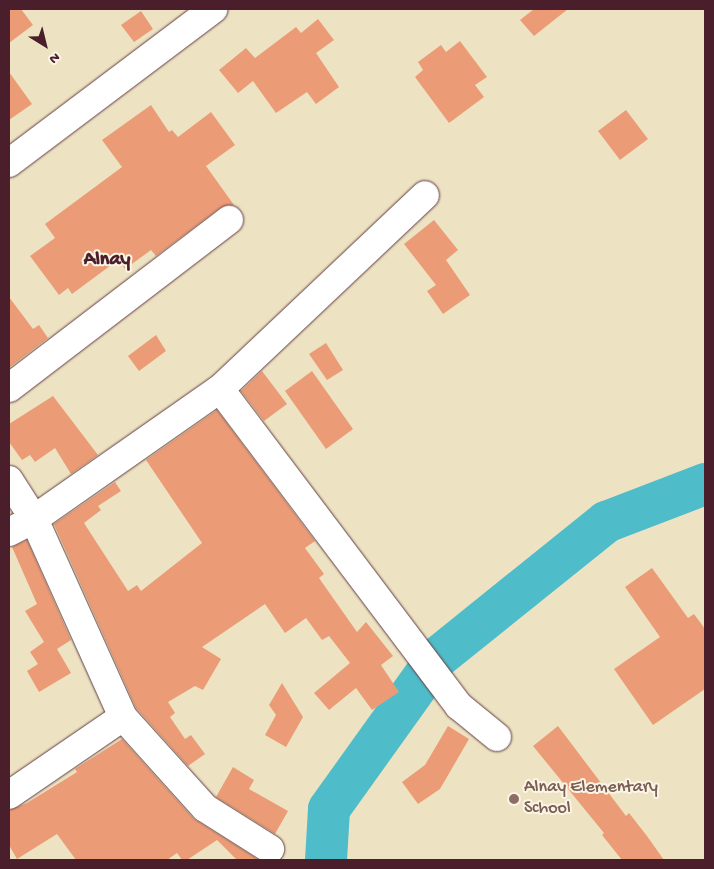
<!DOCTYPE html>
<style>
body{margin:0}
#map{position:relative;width:714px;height:869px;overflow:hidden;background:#ede3c3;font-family:"Gochi Hand",sans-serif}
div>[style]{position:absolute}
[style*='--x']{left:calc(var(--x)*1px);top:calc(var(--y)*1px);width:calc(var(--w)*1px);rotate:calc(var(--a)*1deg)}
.river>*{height:42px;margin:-21px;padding:0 21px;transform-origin:21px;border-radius:21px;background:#4fbcc9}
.building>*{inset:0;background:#eb9c76}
.roads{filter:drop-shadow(0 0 1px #623c42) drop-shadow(0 0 1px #623c42)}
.minor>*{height:28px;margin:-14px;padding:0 14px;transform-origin:14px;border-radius:14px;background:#fff}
.major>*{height:28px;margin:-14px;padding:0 14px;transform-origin:14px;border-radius:14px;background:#fff}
.dots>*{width:14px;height:14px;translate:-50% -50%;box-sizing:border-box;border:2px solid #fcf5e5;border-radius:50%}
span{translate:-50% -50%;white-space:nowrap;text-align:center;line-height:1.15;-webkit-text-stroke:4px #fcf5e5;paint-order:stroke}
.education-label{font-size:18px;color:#785e54}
.left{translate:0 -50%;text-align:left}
.quarter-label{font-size:20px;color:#4a1f2b;font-weight:700}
.frame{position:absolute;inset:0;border:10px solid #4a1f2b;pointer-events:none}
.north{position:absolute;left:20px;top:20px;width:50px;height:50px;-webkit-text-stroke:4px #fcf5e5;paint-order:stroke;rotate:144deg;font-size:14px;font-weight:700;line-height:20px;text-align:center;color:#4a1f2b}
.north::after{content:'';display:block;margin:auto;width:18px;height:22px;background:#4a1f2b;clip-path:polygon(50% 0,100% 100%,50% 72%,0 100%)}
</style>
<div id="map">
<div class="river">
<div style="--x:326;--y:860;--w:51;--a:-86.6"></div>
<div style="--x:329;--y:809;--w:186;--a:-54.4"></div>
<div style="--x:437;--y:658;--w:217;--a:-38.8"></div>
<div style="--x:606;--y:522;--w:106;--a:-21"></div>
</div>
<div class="building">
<div style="clip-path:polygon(9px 9px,21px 9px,33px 25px,9px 43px)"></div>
<div style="clip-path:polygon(534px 9px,568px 9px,534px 36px,520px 20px)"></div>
<div style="clip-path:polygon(141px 11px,153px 29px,134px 42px,121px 25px)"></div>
<div style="clip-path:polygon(318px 19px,334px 40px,316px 53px,339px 87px,316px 104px,307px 92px,276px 113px,253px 81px,238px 93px,219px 70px,246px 48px,255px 58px,296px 27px,301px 33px)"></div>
<div style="clip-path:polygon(460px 41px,487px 77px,475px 85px,484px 97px,449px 123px,415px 77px,423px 70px,418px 62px,441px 45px,446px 52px)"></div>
<div style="clip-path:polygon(9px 72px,32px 104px,9px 120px)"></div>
<div style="clip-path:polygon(151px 105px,169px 132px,172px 130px,178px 137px,211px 112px,235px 145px,206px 166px,234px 205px,220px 208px,156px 256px,151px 250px,125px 269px,118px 260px,72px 294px,68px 288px,59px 295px,30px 256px,55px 238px,45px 224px,122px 167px,102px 140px)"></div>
<div style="clip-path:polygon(626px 110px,648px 139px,620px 160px,598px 131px)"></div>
<div style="clip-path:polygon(434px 220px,458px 250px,446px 260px,470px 295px,443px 314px,427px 291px,436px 285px,404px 244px)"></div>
<div style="clip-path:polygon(9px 297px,33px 329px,39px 325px,48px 338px,10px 367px)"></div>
<div style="clip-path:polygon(156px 335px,166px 351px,139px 371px,128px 356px)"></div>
<div style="clip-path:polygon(326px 343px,343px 370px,327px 380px,309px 354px)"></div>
<div style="clip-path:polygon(262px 371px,287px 404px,264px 421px,241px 391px)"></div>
<div style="clip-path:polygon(312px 371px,353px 429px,326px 449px,285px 391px)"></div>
<div style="clip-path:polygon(53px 396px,98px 455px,71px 474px,55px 448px,35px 462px,30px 455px,22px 460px,9px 442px,9px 424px)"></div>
<div style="clip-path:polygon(217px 410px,315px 541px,305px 548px,324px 574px,319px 578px,357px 632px,366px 622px,393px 656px,381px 665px,399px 692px,372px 710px,356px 688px,329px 710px,314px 693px,350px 663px,329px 636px,322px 640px,306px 618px,285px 633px,265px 604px,202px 647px,221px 659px,203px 690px,195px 686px,168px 702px,175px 713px,170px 717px,185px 739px,191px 735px,205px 754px,188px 766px,136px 708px,54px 524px,115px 482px,121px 491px,98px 506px,101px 510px,84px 523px,128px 591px,137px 585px,141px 591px,202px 543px,146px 460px)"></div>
<div style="clip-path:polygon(27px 540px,71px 640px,57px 649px,71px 673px,39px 692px,27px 671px,38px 664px,30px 652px,44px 642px,25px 611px,37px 604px,12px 547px)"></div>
<div style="clip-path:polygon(652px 568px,688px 618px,694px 614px,705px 629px,705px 689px,653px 725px,614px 669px,660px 637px,625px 587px)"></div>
<div style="clip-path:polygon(282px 683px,303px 717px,286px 747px,265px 735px,276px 715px,269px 705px)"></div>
<div style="clip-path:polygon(448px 726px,469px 739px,440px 789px,418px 804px,402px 782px,425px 765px)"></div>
<div style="clip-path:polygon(558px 726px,626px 816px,629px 813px,647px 836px,664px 860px,622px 860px,602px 835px,604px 833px,533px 746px)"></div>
<div style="clip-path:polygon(122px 739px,194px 819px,259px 860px,237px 860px,217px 840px,187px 860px,182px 860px,177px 853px,167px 860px,76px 860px,57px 834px,17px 859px,9px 845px,9px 810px,27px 803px,77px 772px,75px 769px)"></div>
<div style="clip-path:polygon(233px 767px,254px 780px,249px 789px,288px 811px,275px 834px,216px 797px)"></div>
</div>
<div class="roads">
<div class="minor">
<div style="--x:9;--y:388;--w:277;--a:-37.4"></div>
<div style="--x:220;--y:389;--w:397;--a:53"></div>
<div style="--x:459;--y:706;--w:49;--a:39.2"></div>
<div style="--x:9;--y:480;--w:46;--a:57.3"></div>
<div style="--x:34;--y:519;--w:217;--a:65.8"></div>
<div style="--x:123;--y:717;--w:122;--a:48"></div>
<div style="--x:205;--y:808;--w:77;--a:32.2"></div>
<div style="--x:9;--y:532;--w:28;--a:-27"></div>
<div style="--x:34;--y:519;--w:227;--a:-35"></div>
<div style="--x:220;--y:389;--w:282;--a:-43.4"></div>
<div style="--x:9;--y:795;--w:138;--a:-34.4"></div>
</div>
<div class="major">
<div style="--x:9;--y:163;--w:256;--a:-37"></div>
</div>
</div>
<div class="dots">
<div style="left:514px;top:799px;background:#8d6e63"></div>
</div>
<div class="education-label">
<span class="left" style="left:524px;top:799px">Alnay Elementary<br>School</span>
</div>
<div class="quarter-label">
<span style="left:107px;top:260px">Alnay</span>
</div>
<div class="frame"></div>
<div class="north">N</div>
</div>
